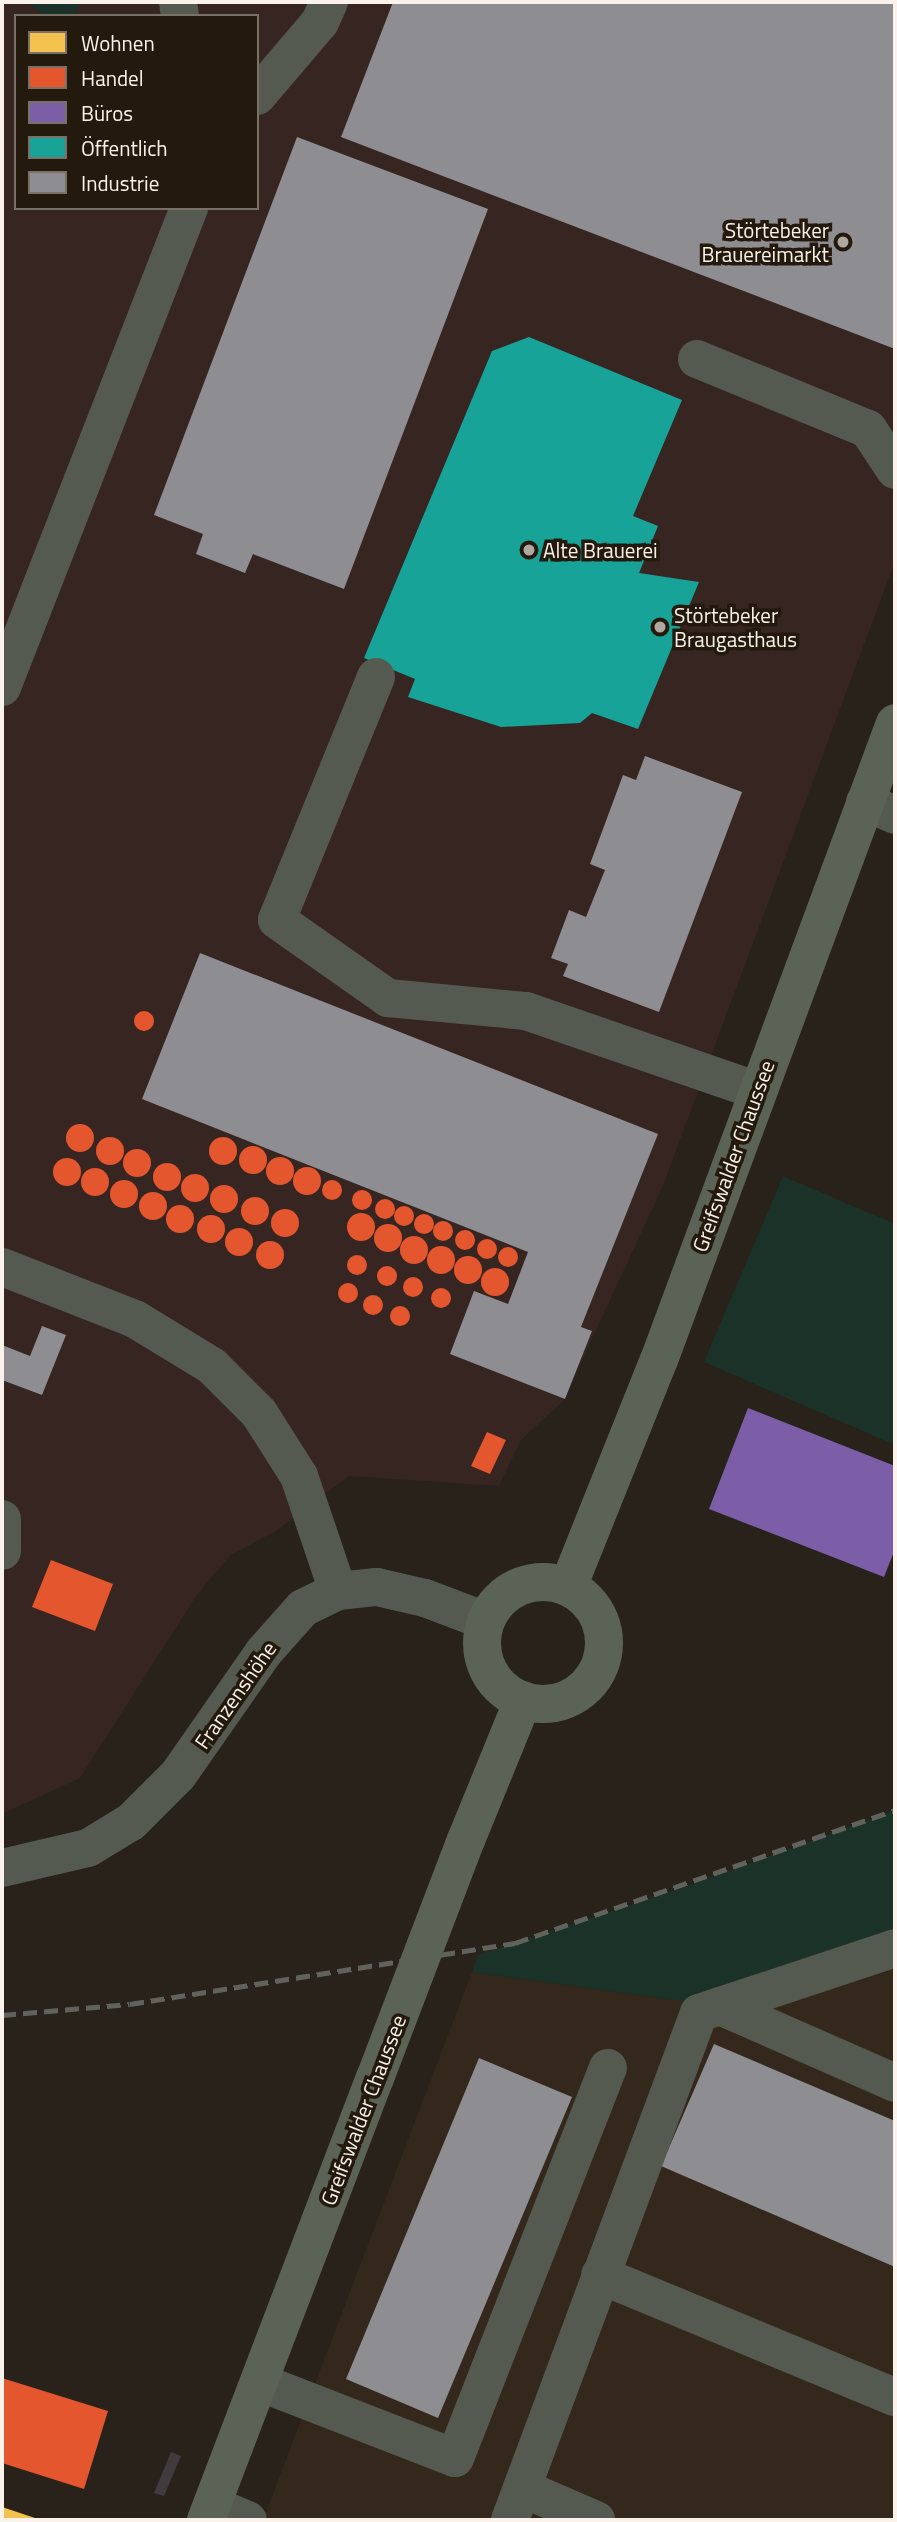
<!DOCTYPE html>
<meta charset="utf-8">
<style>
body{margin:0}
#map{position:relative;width:897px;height:2522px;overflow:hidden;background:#28221b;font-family:"Titillium Web",sans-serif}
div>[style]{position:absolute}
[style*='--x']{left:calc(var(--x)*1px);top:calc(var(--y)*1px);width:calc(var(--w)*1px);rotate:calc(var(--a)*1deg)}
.commercial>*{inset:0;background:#372521}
.industrial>*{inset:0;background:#34281c}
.green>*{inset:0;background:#1a3227}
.homes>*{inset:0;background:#f2c14e}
.shops>*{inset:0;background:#e4572e}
.round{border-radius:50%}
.offices>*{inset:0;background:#7b5ea7}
.public>*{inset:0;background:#17a398}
.industry>*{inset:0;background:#8d8d92}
.building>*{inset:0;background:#413b3d}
.minor>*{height:38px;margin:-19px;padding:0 19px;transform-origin:19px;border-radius:19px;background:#555a50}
.major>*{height:38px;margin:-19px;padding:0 19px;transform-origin:19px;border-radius:19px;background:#5a6356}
.major>.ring{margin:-19px;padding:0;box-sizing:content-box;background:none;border:38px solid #5a6356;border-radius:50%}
.rail>*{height:5px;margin-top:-2.5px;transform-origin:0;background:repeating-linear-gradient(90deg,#61625c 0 14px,transparent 0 21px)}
.major-bridge>*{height:38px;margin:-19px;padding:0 19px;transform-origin:19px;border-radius:19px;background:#5a6356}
.dots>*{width:19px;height:19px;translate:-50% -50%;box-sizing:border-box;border:4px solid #23190d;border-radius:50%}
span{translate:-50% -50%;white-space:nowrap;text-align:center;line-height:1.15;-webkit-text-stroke:7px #23190d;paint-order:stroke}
.poi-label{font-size:21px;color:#faf2eb}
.right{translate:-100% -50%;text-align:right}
.left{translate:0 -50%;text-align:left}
.street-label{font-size:21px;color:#faf2eb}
.frame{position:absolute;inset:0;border:4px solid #faf2eb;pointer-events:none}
.legend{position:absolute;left:14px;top:14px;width:245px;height:196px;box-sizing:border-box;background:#23190d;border:2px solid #797066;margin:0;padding:9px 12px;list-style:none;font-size:21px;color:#faf2eb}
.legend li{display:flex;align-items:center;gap:14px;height:35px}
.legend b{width:35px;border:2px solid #797066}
</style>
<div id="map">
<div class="commercial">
<div style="clip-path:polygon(2px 2px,28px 2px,44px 16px,16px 16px,16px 208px,257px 208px,257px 16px,74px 16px,80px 2px,895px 2px,895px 561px,662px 1188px,563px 1401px,521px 1440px,499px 1486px,349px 1476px,276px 1531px,231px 1555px,198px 1593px,80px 1778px,2px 1814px)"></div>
</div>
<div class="industrial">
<div style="clip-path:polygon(895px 1948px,895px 2520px,263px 2520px,472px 1972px,720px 2006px)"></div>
</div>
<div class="green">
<div style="clip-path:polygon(28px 2px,80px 2px,74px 16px,44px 16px)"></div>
<div style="clip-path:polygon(783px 1176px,895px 1224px,895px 1445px,704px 1362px)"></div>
<div style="clip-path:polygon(895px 1810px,895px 1948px,720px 2006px,472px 1972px,478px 1955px,682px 1888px)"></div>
</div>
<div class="homes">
<div style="clip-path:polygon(2px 2507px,41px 2520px,2px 2520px)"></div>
</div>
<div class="shops">
<div class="round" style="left:134px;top:1011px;width:20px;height:20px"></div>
<div class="round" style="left:66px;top:1124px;width:28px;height:28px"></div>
<div class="round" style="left:96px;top:1137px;width:28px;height:28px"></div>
<div class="round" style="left:209px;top:1137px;width:28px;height:28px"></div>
<div class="round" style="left:239px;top:1146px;width:28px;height:28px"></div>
<div class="round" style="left:123px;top:1149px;width:28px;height:28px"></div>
<div class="round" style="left:266px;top:1157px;width:28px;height:28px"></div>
<div class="round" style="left:53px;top:1158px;width:28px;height:28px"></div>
<div class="round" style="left:153px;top:1163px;width:28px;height:28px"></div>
<div class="round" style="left:293px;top:1167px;width:28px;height:28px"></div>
<div class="round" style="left:81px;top:1168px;width:28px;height:28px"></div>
<div class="round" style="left:181px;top:1174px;width:28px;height:28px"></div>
<div class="round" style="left:110px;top:1180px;width:28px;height:28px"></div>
<div class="round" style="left:322px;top:1180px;width:20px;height:20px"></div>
<div class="round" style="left:210px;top:1185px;width:28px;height:28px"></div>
<div class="round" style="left:352px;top:1190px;width:20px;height:20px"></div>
<div class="round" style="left:139px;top:1192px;width:28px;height:28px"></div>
<div class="round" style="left:241px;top:1197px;width:28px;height:28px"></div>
<div class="round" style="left:375px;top:1199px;width:20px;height:20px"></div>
<div class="round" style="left:166px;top:1205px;width:28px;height:28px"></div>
<div class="round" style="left:394px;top:1206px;width:20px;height:20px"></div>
<div class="round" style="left:271px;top:1209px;width:28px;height:28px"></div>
<div class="round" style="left:347px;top:1213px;width:28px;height:28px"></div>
<div class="round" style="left:414px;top:1214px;width:20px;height:20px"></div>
<div class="round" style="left:197px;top:1215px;width:28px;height:28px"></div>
<div class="round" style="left:433px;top:1221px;width:20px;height:20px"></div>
<div class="round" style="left:374px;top:1224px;width:28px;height:28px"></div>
<div class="round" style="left:225px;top:1228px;width:28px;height:28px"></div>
<div class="round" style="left:455px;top:1230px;width:20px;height:20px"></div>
<div class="round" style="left:400px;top:1236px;width:28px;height:28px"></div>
<div class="round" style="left:477px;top:1239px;width:20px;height:20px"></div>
<div class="round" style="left:256px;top:1241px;width:28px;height:28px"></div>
<div class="round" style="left:427px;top:1246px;width:28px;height:28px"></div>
<div class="round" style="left:498px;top:1247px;width:20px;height:20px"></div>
<div class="round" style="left:347px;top:1255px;width:20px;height:20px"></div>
<div class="round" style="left:454px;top:1256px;width:28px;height:28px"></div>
<div class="round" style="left:377px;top:1266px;width:20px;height:20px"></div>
<div class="round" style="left:481px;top:1268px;width:28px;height:28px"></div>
<div class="round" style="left:403px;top:1277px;width:20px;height:20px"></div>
<div class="round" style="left:338px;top:1283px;width:20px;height:20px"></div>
<div class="round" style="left:431px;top:1288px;width:20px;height:20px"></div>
<div class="round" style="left:363px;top:1295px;width:20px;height:20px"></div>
<div class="round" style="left:390px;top:1306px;width:20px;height:20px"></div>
<div style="clip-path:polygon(487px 1432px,506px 1440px,490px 1474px,471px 1466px)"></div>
<div style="clip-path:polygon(51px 1560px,113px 1584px,95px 1631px,32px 1607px)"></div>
<div style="clip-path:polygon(2px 2378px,108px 2411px,84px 2489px,2px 2463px)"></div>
</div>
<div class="offices">
<div style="clip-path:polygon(748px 1408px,895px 1466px,895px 1549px,884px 1577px,709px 1509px)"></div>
</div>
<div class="public">
<div style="clip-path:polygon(529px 337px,682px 400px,633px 516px,658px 526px,639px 573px,699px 582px,638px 729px,592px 713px,580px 723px,501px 727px,408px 697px,415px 679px,364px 658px,492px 351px)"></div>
</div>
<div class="industry">
<div style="clip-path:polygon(393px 2px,895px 2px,895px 349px,341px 137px)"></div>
<div style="clip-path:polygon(297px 137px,488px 209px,344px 589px,253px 554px,245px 573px,196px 554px,203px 534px,154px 515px)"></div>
<div style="clip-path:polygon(645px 756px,742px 792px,659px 1012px,563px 976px,568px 964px,551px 958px,569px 910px,586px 917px,605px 870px,590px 864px,623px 775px,636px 780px)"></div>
<div style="clip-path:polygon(200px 953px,658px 1134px,581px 1327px,592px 1331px,565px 1399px,450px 1354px,474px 1291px,508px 1304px,528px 1252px,142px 1099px)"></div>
<div style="clip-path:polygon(42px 1326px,66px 1335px,42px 1395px,2px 1380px,2px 1345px,30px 1356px)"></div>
<div style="clip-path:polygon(714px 2044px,895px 2121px,895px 2267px,661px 2166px)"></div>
<div style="clip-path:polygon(479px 2058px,572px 2097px,438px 2418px,346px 2379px)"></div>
</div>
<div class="building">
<div style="clip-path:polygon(171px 2452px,181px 2456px,164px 2496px,154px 2493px)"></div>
</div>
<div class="minor">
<div style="--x:178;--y:2;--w:14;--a:82"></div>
<div style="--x:257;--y:96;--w:97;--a:-49.6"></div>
<div style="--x:320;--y:22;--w:22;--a:-66"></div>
<div style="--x:697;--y:359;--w:185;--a:22.3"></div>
<div style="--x:868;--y:429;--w:49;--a:56.6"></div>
<div style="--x:376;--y:677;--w:262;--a:112.2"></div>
<div style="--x:277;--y:920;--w:136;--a:35.1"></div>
<div style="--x:388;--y:998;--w:139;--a:5.4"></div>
<div style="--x:526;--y:1011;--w:243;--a:19"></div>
<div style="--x:2;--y:687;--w:514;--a:-68.67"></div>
<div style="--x:865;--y:802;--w:33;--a:23"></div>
<div style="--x:2;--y:1267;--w:143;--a:21.4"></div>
<div style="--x:135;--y:1319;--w:90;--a:31.4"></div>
<div style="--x:212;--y:1366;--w:66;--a:45"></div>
<div style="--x:259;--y:1413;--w:75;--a:57.6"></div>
<div style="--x:299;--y:1476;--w:121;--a:71.3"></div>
<div style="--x:2;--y:1519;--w:32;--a:90"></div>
<div style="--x:2;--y:1868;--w:88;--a:-13.1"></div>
<div style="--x:88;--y:1848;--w:50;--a:-31.2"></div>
<div style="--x:131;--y:1822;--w:66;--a:-45"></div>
<div style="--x:178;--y:1775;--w:149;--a:-55.1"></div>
<div style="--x:263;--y:1653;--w:60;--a:-48.4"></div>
<div style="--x:303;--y:1608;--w:39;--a:-26"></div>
<div style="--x:338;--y:1591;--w:39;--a:-6"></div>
<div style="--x:377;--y:1587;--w:49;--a:12.9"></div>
<div style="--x:425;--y:1598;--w:65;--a:20.7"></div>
<div style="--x:720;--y:2006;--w:191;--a:23.7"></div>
<div style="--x:600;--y:2275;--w:319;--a:22.5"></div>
<div style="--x:259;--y:2382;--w:210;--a:21.2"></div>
<div style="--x:455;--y:2458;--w:419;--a:-68.6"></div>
<div style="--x:522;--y:2488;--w:81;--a:23.4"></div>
<div style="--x:212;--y:2505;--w:39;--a:23"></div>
<div style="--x:510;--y:2520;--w:541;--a:-69.56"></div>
<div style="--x:699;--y:2013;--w:206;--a:-18.3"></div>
</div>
<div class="major">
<div class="ring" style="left:482px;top:1582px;width:84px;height:84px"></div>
<div style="--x:568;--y:1587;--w:245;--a:-68.2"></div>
<div style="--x:659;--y:1360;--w:679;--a:-69.67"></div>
<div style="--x:466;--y:1840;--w:151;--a:-67.8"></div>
<div style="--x:206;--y:2520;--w:473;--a:-69.1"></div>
</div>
<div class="rail">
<div style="--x:2;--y:2015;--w:128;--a:-4.9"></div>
<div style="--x:130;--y:2004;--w:390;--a:-9"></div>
<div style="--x:515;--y:1943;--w:403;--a:-19.3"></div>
</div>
<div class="major-bridge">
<div style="--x:375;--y:2078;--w:255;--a:-69.1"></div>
</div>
<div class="dots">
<div style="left:843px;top:242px;background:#b0a9a2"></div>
<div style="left:529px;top:550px;background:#b0a9a2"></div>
<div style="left:660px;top:627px;background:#b0a9a2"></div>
</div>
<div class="poi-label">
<span class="right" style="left:829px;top:242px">Störtebeker<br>Brauereimarkt</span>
<span class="left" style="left:543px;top:550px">Alte Brauerei</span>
<span class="left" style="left:674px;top:627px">Störtebeker<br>Braugasthaus</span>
</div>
<div class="street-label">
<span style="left:733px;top:1156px;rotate:-70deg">Greifswalder Chaussee</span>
<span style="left:235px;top:1695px;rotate:-55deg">Franzenshöhe</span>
<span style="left:363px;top:2110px;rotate:-69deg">Greifswalder Chaussee</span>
</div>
<div class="frame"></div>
<ul class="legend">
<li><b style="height:19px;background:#f2c14e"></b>Wohnen</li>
<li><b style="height:19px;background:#e4572e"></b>Handel</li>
<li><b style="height:19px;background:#7b5ea7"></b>Büros</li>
<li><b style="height:19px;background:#17a398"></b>Öffentlich</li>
<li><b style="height:19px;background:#8d8d92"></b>Industrie</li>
</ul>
</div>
